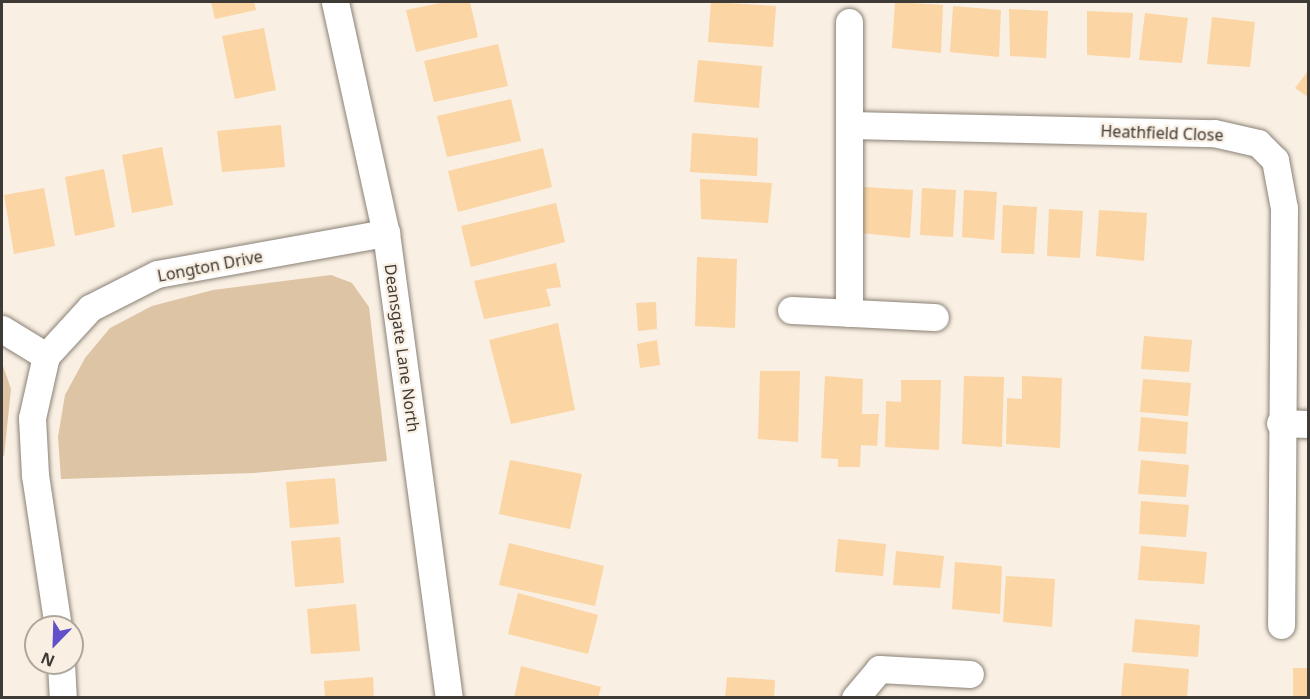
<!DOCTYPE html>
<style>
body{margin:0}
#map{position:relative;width:1310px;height:699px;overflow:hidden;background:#f9efe3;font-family:"Noto Sans",sans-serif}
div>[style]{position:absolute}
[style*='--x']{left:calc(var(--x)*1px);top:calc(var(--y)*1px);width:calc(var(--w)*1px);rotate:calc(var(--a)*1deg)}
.green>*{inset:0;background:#dcc4a5}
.building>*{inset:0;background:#fbd5a4}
.roads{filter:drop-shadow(0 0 2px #8a8176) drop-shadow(0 0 2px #8a8176)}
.minor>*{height:27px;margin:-13.5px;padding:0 13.5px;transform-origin:13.5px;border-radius:13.5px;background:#fff}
span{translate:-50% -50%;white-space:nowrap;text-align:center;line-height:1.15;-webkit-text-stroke:4.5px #f9efe3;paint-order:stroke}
.street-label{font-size:16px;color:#3e3a35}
.frame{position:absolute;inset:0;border:3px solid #3e3a35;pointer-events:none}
.north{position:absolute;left:24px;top:615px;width:60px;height:60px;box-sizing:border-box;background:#f9efe3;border:2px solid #aea79d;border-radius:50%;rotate:203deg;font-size:16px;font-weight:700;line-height:24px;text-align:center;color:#3e3a35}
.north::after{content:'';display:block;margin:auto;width:21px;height:27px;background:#6051ca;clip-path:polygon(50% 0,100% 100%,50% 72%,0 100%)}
</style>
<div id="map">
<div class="green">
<div style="clip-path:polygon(331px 275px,352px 283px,369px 307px,387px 461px,254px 473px,61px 479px,58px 437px,65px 395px,85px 358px,110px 328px,152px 306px,213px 290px)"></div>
<div style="clip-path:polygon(2px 363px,11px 389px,4px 456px,2px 455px)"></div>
</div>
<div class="building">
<div style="clip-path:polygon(211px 2px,254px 2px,256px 10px,215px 19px)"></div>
<div style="clip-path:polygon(445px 2px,470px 2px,478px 37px,416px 52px,406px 10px)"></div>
<div style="clip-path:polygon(711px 2px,776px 6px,773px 47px,708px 42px)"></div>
<div style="clip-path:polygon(895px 2px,943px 5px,941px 53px,892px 48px)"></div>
<div style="clip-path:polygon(953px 6px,1001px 10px,999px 57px,950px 52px)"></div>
<div style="clip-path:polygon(1009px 9px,1048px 11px,1046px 58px,1010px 56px)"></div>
<div style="clip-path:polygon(1087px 11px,1133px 13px,1130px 58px,1087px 55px)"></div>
<div style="clip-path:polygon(1145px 13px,1188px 18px,1182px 63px,1139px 60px)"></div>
<div style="clip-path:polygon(1212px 17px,1255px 22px,1250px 67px,1207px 64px)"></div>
<div style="clip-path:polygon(264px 28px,276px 90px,235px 99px,222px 36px)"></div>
<div style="clip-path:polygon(498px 44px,508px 86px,434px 102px,424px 61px)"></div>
<div style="clip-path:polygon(698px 60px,762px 66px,759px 108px,694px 102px)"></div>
<div style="clip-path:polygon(1308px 71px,1308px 97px,1295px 88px)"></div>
<div style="clip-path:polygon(511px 99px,521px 141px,447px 157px,437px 116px)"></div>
<div style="clip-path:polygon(281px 125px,285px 167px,222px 172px,217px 131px)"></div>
<div style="clip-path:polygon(692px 133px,758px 138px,757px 176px,690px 172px)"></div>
<div style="clip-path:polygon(162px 147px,173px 205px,132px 213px,122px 155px)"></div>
<div style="clip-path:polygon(543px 148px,552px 187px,458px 212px,448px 171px)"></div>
<div style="clip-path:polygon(104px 169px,115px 227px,75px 236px,65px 177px)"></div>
<div style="clip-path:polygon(700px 179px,772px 183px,768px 223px,701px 219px)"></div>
<div style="clip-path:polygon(864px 187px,913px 190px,910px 238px,861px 233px)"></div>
<div style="clip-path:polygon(44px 188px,55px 246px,14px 254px,4px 195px)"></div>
<div style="clip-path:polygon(922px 188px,956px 190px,953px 237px,920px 235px)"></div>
<div style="clip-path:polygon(964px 190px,997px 192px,994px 240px,962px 237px)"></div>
<div style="clip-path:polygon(556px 203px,565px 242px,471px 267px,461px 226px)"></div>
<div style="clip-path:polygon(1003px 205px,1037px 207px,1034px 254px,1001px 253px)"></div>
<div style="clip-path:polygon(1049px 209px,1083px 211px,1080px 258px,1047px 256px)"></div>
<div style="clip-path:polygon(1099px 210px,1147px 213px,1144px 261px,1096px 256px)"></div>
<div style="clip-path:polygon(697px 257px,737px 259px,735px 328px,695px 326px)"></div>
<div style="clip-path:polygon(556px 263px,561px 287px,546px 289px,551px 306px,484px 319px,474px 281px)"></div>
<div style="clip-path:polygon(656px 302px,657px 329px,638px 331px,636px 303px)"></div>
<div style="clip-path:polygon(558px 323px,575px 410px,511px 424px,489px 340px)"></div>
<div style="clip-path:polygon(1144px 336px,1192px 340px,1189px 372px,1141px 369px)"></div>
<div style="clip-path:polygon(657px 340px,660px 365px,640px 368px,637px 344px)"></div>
<div style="clip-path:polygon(760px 371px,800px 371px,798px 442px,758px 439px)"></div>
<div style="clip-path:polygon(825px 376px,863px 379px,862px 414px,879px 414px,877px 446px,861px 445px,860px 467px,838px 467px,838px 459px,821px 458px)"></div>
<div style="clip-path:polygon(964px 376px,1004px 377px,1002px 447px,962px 444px)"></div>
<div style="clip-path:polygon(1022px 376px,1062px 378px,1060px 448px,1006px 444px,1007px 398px,1022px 399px)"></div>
<div style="clip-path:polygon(1143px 379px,1191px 383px,1188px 416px,1140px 412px)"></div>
<div style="clip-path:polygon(901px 380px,941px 380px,939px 450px,885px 447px,886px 401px,901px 402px)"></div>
<div style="clip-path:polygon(1141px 417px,1188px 422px,1186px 454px,1138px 451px)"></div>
<div style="clip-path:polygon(510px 460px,582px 474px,570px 529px,499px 514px)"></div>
<div style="clip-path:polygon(1141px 460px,1189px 465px,1186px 497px,1138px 494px)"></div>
<div style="clip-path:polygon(335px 478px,339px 524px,290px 528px,286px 482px)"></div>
<div style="clip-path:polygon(1141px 501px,1189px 505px,1186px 537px,1139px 534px)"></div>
<div style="clip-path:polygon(340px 537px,344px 583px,295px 587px,291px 541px)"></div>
<div style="clip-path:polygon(838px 539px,886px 544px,883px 576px,835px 572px)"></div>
<div style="clip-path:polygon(509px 543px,604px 566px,595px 606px,499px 585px)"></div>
<div style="clip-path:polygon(1141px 546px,1207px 552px,1204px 584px,1138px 580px)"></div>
<div style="clip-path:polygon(896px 551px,944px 556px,940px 588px,893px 585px)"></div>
<div style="clip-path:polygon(955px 562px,1002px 566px,1000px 614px,952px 609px)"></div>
<div style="clip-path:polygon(1006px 576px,1055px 579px,1052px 627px,1003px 622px)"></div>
<div style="clip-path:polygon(518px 593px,598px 615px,588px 654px,508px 634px)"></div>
<div style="clip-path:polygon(356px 604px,360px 651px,311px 654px,307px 609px)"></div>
<div style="clip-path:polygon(1135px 619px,1200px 625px,1198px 657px,1132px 652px)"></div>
<div style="clip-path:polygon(1124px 663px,1189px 669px,1187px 698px,1121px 697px)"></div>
<div style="clip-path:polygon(521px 666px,601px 687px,598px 698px,514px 698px)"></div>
<div style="clip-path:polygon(1293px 668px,1308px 668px,1308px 698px,1293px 698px)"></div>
<div style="clip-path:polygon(373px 677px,374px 698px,325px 698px,324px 681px)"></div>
<div style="clip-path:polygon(727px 677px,775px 680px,774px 698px,725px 698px)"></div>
</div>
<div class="roads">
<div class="minor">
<div style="--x:335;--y:2;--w:237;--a:77.6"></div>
<div style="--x:386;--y:233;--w:469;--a:82.3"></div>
<div style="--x:849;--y:125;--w:365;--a:1.3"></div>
<div style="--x:1214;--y:133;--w:45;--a:12.8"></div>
<div style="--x:1258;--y:143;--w:24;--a:45"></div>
<div style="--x:1275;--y:160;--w:49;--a:79.4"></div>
<div style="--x:1284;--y:208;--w:417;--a:90.4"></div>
<div style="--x:791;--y:310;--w:144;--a:2.8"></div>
<div style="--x:849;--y:313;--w:291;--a:-90"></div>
<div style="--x:2;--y:329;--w:52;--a:31.5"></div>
<div style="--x:1280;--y:423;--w:28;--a:2"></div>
<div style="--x:58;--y:627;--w:154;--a:-98.6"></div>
<div style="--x:35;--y:475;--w:57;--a:-93"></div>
<div style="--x:32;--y:418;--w:64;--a:-77.3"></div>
<div style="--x:46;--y:356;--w:65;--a:-47.5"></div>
<div style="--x:90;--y:308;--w:75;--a:-26.9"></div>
<div style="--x:157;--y:274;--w:233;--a:-10.2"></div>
<div style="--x:61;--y:663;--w:35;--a:87"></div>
<div style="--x:855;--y:698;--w:38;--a:-50"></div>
<div style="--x:879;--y:669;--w:91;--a:3.1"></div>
</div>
</div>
<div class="street-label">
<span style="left:1162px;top:133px;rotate:2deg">Heathfield Close</span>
<span style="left:210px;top:266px;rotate:-11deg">Longton Drive</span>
<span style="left:402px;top:348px;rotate:82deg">Deansgate Lane North</span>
</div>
<div class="frame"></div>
<div class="north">N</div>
</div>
